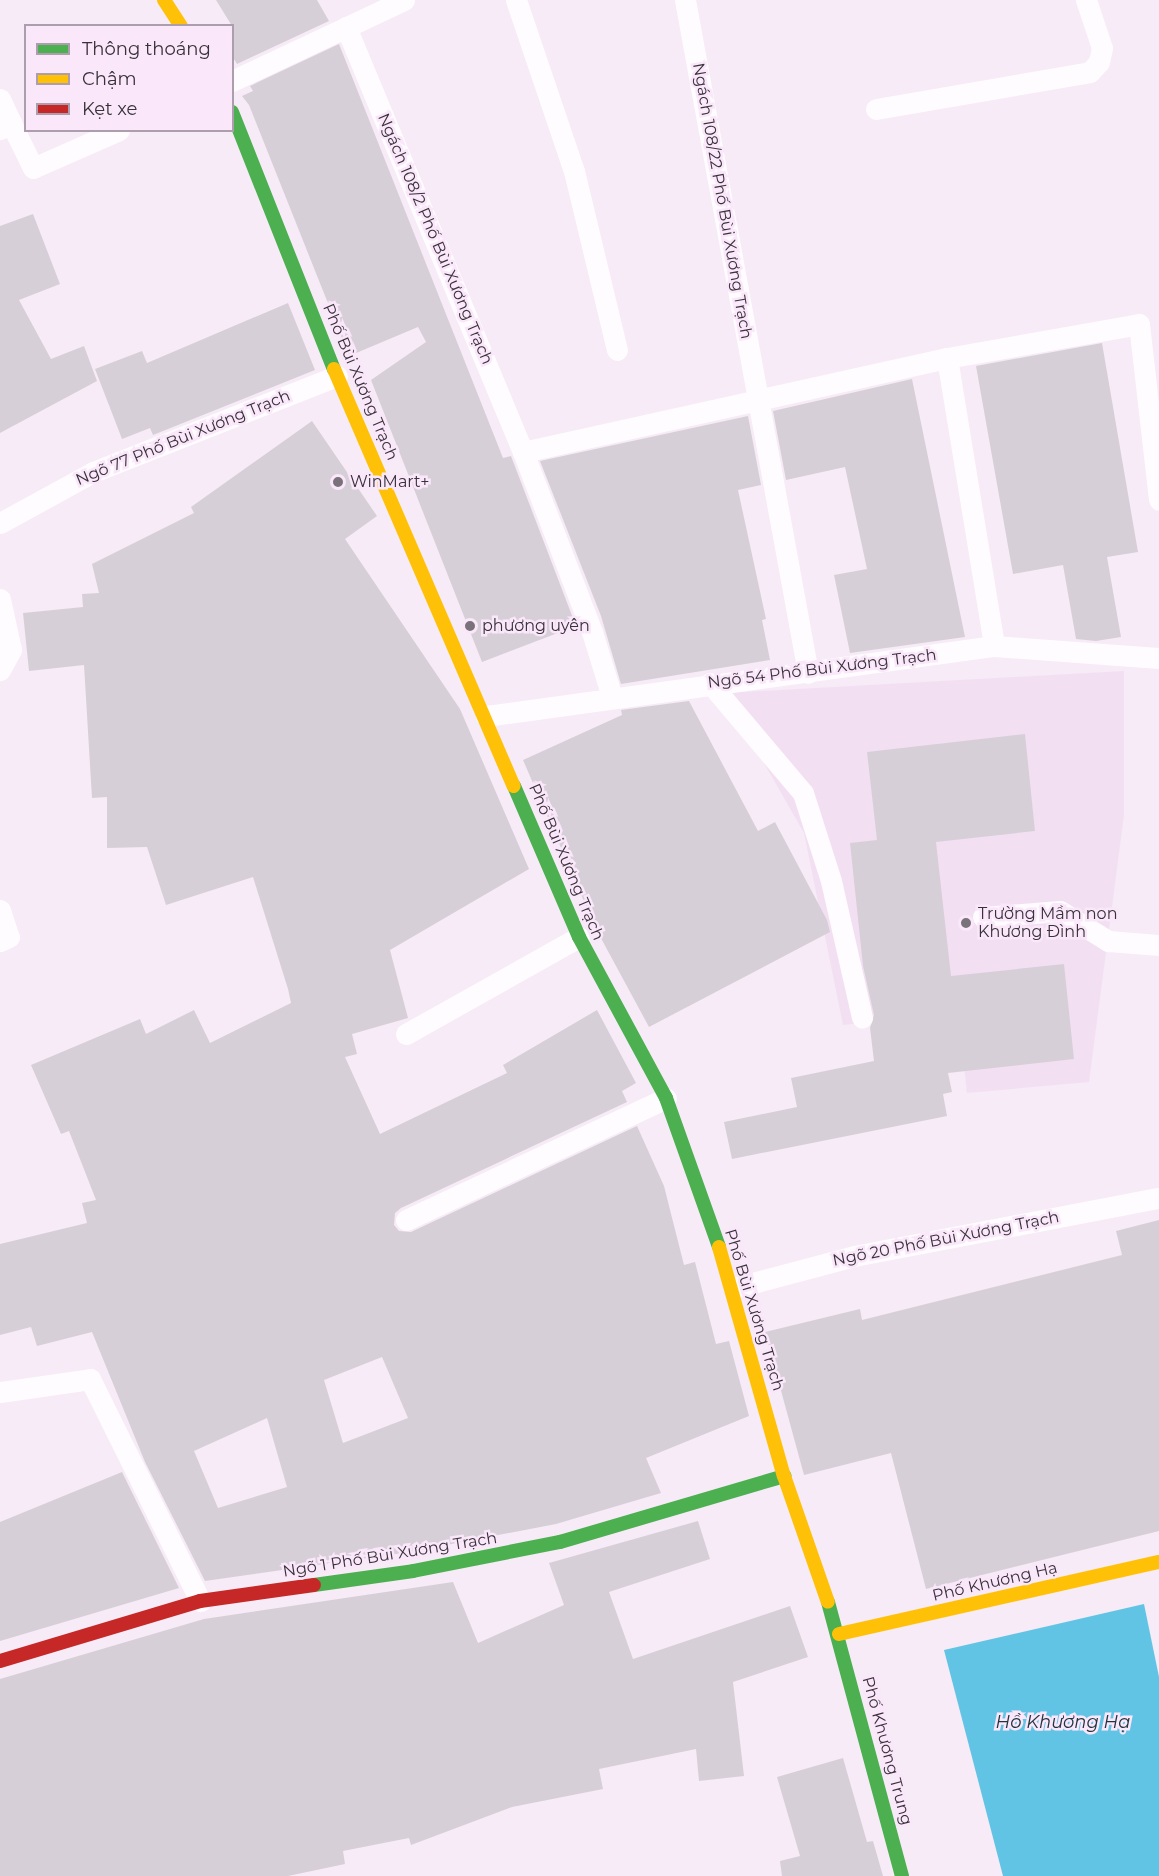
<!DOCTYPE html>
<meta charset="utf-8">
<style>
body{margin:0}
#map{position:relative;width:1159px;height:1876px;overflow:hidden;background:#f6ebf6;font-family:Montserrat,sans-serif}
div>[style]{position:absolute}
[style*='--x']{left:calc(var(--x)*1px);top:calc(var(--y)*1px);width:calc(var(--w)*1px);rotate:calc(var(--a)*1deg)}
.built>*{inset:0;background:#f2e0f2}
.water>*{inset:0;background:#62c4e4}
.building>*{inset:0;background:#d7cfd8}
.lane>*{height:21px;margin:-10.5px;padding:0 10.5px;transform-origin:10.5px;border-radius:10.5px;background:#fefcfe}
.fast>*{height:14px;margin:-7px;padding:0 7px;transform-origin:7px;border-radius:7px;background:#4caf50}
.slow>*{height:14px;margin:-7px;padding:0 7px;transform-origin:7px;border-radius:7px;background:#ffc107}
.jam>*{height:14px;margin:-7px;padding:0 7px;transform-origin:7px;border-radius:7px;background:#c62828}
.dots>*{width:16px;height:16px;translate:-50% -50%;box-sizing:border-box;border:3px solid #fae7fa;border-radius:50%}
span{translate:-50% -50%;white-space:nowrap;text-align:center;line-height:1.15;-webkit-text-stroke:5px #fae7fa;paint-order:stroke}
.street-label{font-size:16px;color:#383139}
.poi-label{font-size:16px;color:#383139}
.left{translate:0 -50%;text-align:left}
.water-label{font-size:18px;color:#20363e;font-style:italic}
.legend{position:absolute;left:24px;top:24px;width:210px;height:108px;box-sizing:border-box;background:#fae7fa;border:2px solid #ac9ead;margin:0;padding:8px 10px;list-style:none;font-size:18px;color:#383139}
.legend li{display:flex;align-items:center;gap:12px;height:30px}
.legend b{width:30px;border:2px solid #ac9ead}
</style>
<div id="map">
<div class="built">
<div style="clip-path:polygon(1124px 671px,1124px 815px,1089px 1082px,967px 1093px,958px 1013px,843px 1025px,804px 833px,724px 693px)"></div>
</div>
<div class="water">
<div style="clip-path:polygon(1144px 1604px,1159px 1677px,1159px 1876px,1003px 1876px,944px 1650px)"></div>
</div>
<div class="building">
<div style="clip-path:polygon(216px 0,317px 0,329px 21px,237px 64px,232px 56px,232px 26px)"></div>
<div style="clip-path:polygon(339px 44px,503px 458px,511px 456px,576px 626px,482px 662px,371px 380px,426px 342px,418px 327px,349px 356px,249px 105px,242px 96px,253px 91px,250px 86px)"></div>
<div style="clip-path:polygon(33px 214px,60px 284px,19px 300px,51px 359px,84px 346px,97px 381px,0 433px,0 226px)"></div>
<div style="clip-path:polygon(288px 303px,315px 370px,153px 435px,150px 428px,122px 439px,95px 369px,142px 351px,147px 363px)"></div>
<div style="clip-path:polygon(1102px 343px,1138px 552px,1107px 557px,1121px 637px,1096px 641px,1076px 639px,1063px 565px,1013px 574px,976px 366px)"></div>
<div style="clip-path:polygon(912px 379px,965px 637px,850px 653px,834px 575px,867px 569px,845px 467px,786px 480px,773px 411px)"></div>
<div style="clip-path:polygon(748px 416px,761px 485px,738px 490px,766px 619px,762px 620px,770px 660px,621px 684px,601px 616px,540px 461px)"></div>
<div style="clip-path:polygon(evenodd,312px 421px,377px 516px,345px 539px,460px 709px,529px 869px,390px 950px,408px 1018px,352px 1034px,357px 1054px,345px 1057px,380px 1134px,507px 1073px,503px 1065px,597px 1010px,636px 1083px,622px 1091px,627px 1102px,401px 1208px,395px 1213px,394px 1225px,399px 1231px,411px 1232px,637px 1126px,664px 1186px,684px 1265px,695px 1262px,716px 1344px,729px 1341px,749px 1416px,646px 1458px,661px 1493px,556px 1524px,410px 1552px,205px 1581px,145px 1462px,92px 1332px,37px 1346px,31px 1327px,0 1335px,0 1244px,87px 1223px,82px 1203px,96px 1200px,69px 1131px,61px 1134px,31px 1065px,140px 1019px,146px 1034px,194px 1010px,210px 1043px,291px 1003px,288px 989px,253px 877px,166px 905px,147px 847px,107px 848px,107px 797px,92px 798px,84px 665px,29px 671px,23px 613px,83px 607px,82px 594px,99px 593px,92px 564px,194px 513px,191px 507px,312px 421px,382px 1357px,408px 1418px,343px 1443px,324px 1380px,382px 1357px,312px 421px,267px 1418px,287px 1487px,218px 1508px,194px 1451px,267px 1418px)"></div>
<div style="clip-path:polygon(689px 701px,758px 831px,775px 822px,827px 920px,830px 932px,649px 1027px,596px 929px,523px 760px,622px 715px,621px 710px)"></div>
<div style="clip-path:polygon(1025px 734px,1035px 831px,936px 842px,951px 976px,1064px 964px,1074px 1059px,948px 1073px,952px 1092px,943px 1094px,947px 1116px,732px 1159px,724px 1122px,797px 1107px,791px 1078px,874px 1061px,870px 1028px,874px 1015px,863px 966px,850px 843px,877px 840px,867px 752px)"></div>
<div style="clip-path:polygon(1159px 1220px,1159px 1531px,926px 1589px,891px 1453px,804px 1475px,765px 1332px,860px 1309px,862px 1320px,1122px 1255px,1116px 1231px)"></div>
<div style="clip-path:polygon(122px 1472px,179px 1588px,0 1641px,0 1522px)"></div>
<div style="clip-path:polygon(698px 1521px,710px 1559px,609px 1592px,633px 1659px,790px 1606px,808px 1657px,733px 1682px,744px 1776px,699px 1781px,696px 1749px,599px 1769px,603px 1789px,512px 1807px,411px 1845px,409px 1838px,343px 1851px,345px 1864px,288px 1876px,0 1876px,0 1679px,204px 1619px,453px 1582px,478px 1643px,564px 1605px,549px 1563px)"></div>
<div style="clip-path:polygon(843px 1758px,867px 1842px,873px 1841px,883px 1876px,782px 1876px,780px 1861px,800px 1856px,777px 1777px)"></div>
</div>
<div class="lane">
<div style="--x:516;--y:0;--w:181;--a:71.3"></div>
<div style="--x:574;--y:171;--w:184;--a:76.5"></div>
<div style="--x:685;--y:0;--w:684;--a:79.64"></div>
<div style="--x:346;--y:27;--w:460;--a:67.4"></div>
<div style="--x:523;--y:452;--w:193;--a:69"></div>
<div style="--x:592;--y:632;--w:68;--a:72.9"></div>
<div style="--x:232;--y:81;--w:190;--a:-25.2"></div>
<div style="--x:0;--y:99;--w:26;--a:65"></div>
<div style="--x:876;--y:109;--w:217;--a:-9.8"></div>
<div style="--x:1090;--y:72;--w:13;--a:-48"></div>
<div style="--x:1099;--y:62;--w:14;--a:-78"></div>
<div style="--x:1102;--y:48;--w:51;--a:-108.4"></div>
<div style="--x:0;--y:129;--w:13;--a:-29"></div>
<div style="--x:11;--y:123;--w:50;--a:63.9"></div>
<div style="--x:33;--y:168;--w:94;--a:-23.8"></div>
<div style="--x:947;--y:358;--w:292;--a:80.7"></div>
<div style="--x:523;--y:452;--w:434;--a:-12.5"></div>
<div style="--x:947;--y:358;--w:195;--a:-10"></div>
<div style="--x:1139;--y:324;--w:177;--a:83.5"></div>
<div style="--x:0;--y:523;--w:106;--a:-28.7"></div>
<div style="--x:93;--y:472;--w:262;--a:-21.5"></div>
<div style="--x:0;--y:599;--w:52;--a:77.8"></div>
<div style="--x:11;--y:650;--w:23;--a:119"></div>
<div style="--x:710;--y:683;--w:144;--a:49.8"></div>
<div style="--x:803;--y:793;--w:92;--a:72.3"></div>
<div style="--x:831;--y:881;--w:140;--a:77.2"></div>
<div style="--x:486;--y:716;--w:513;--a:-7.85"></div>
<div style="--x:994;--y:646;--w:165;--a:4.2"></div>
<div style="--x:0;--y:910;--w:28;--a:72"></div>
<div style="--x:9;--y:937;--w:10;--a:156"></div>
<div style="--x:983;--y:917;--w:77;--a:-4.5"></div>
<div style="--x:1060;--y:911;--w:57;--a:32"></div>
<div style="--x:1108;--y:941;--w:51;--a:4.5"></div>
<div style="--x:406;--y:1034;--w:198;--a:-29.3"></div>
<div style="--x:406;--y:1220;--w:287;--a:-25.1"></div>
<div style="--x:734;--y:1288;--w:124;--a:-14.9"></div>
<div style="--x:854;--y:1256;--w:310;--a:-10.8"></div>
<div style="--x:0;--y:1392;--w:91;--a:-8.2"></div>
<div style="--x:90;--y:1379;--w:248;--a:63.6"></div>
</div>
<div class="fast">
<div style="--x:232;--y:112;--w:277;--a:68.4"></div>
<div style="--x:514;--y:786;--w:164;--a:66.7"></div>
<div style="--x:579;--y:937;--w:183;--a:61.6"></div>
<div style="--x:666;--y:1098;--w:158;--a:70.4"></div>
<div style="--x:314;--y:1585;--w:100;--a:-8"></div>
<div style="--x:413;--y:1571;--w:150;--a:-11.2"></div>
<div style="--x:560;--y:1542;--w:234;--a:-16.4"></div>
<div style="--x:828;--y:1602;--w:284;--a:74.9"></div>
</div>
<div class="slow">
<div style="--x:164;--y:0;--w:31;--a:57"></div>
<div style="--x:334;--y:369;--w:454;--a:66.7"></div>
<div style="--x:719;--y:1247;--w:238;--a:74.2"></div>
<div style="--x:784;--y:1476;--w:133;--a:70.8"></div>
<div style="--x:839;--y:1634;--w:328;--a:-12.7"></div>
</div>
<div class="jam">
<div style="--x:0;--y:1661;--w:209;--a:-16.7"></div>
<div style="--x:200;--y:1601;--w:115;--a:-8"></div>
</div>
<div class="dots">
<div style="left:338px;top:482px;background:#7a727b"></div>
<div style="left:470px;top:626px;background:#7a727b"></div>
<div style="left:966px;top:923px;background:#7a727b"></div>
</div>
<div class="street-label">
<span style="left:722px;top:201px;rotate:80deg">Ngách 108/22 Phố Bùi Xương Trạch</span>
<span style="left:435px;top:239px;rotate:67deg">Ngách 108/2 Phố Bùi Xương Trạch</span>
<span style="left:360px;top:382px;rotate:67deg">Phố Bùi Xương Trạch</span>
<span style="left:183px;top:438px;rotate:-22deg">Ngõ 77 Phố Bùi Xương Trạch</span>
<span style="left:822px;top:669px;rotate:-7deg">Ngõ 54 Phố Bùi Xương Trạch</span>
<span style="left:566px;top:862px;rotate:67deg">Phố Bùi Xương Trạch</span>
<span style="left:946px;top:1239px;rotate:-11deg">Ngõ 20 Phố Bùi Xương Trạch</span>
<span style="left:754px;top:1310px;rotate:73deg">Phố Bùi Xương Trạch</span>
<span style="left:390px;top:1555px;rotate:-9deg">Ngõ 1 Phố Bùi Xương Trạch</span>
<span style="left:995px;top:1582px;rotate:-13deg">Phố Khương Hạ</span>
<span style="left:887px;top:1751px;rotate:75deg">Phố Khương Trung</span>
</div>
<div class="poi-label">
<span class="left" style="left:350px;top:482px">WinMart+</span>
<span class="left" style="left:482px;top:626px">phương uyên</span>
<span class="left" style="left:978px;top:923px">Trường Mầm non<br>Khương Đình</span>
</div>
<div class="water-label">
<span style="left:1063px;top:1722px">Hồ Khương Hạ</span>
</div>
<ul class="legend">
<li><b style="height:8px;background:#4caf50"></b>Thông thoáng</li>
<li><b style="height:8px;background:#ffc107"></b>Chậm</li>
<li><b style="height:8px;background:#c62828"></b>Kẹt xe</li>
</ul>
</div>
